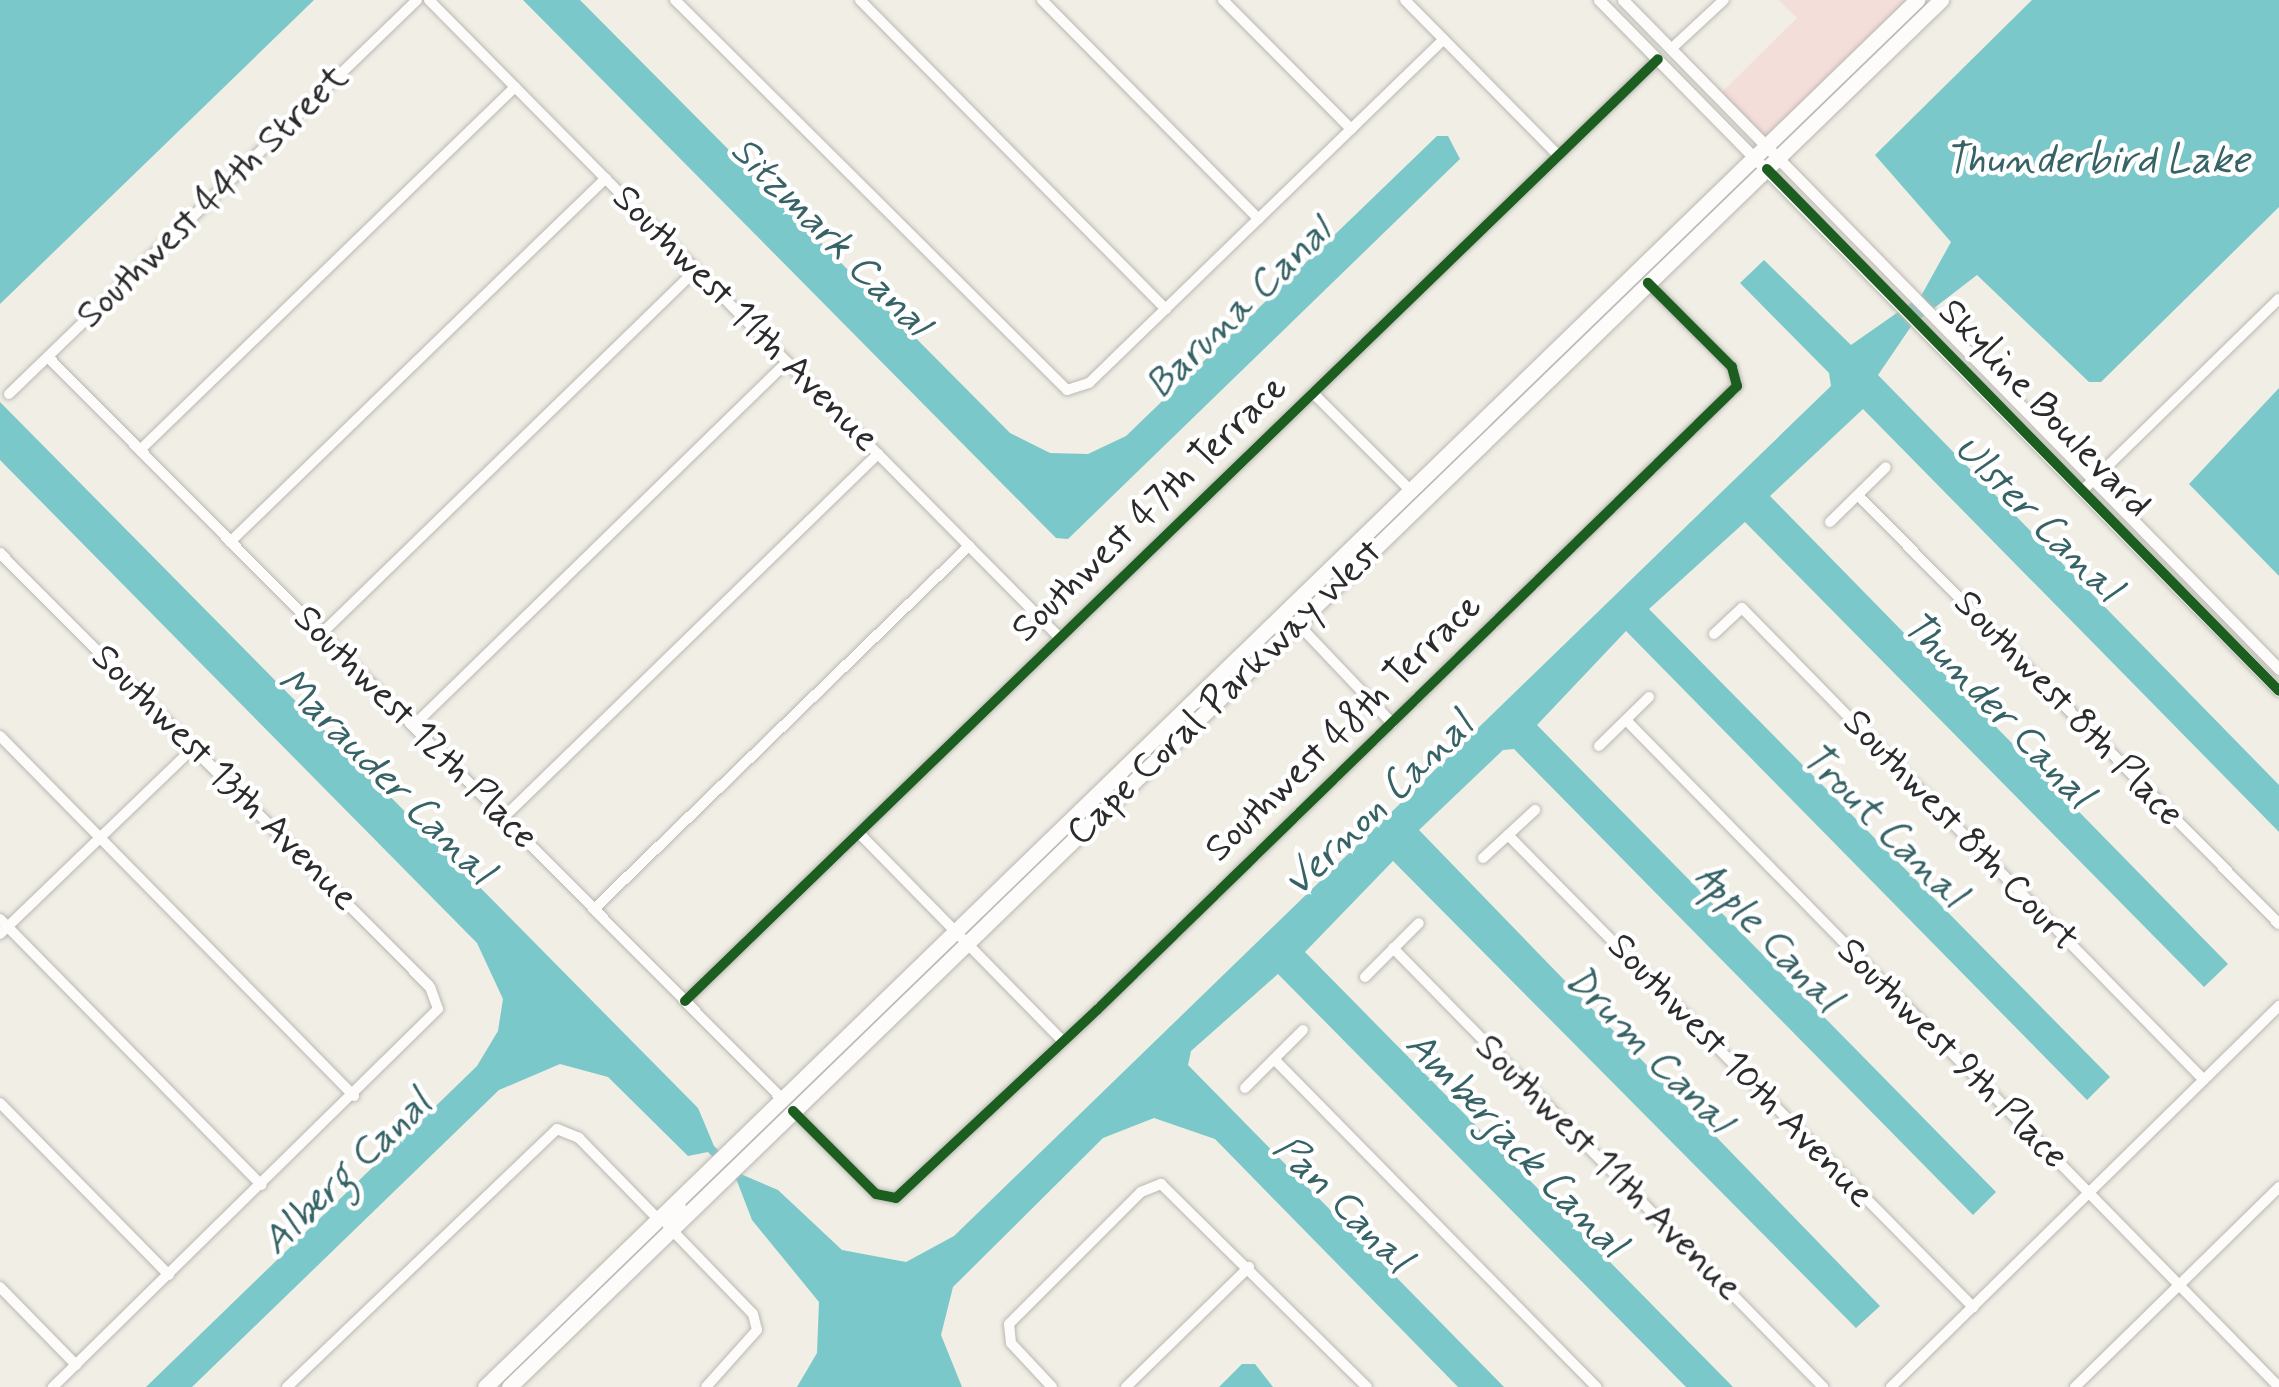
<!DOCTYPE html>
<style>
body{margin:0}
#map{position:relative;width:2279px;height:1387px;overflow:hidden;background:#f0eee5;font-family:Mynerve,sans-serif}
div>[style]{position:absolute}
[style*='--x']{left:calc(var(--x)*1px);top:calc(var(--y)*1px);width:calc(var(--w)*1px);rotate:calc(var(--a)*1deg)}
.built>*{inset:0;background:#f4ded9}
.water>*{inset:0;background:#7ac8ca}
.roads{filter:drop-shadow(0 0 2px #bab8b2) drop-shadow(0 0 2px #bab8b2)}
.minor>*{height:10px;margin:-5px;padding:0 5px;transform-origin:5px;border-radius:5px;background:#fdfcfb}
.tertiary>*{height:11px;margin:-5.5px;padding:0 5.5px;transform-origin:5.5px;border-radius:5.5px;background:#fdfcfb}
.primary>*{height:15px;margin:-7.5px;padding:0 7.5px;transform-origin:7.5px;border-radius:7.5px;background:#fdfcfb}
.cycleway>*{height:10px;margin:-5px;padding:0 5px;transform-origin:5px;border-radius:5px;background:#1b5e20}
span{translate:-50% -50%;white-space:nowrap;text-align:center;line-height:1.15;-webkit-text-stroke:9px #fff;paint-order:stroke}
.street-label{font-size:38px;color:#2b2b2b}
.water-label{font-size:40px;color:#376366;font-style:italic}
</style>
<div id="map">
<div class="built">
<div style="clip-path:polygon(1779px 0,1909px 0,1766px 139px,1721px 93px,1797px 18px)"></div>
</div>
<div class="water">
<div style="clip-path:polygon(0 0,314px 0,0 304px)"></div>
<div style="clip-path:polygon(523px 0,580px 0,1010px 433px,1050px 453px,1088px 454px,1126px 436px,1437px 136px,1448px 136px,1460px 159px,1068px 539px,1056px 538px)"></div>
<div style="clip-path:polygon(2032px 0,2279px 0,2279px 207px,2101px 382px,2089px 382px,1977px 275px,1912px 325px,1878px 375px,2279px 785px,2279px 832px,1863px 409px,1770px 496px,2228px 964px,2204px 987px,1745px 522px,1649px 609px,2110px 1077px,2087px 1100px,1626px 631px,1537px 725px,1996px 1192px,1973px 1215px,1514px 749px,1503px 750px,1419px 830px,1880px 1306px,1856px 1328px,1393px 861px,1305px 952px,1733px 1387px,1686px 1387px,1278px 974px,1191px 1051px,1188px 1065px,1504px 1387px,1458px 1387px,1215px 1139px,1154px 1118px,1103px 1138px,953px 1287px,941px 1335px,962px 1387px,797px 1387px,817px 1353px,819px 1302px,752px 1220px,737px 1181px,708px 1152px,688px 1156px,608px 1077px,560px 1064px,499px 1090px,192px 1387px,146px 1387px,477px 1066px,498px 1031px,503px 999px,477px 943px,0 460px,0 402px,698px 1108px,714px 1146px,743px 1175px,778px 1190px,842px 1250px,906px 1262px,954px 1236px,1831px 386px,1829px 373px,1740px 283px,1764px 260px,1851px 345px,1921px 296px,1951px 242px,1875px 155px)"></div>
<div style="clip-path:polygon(2279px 388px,2279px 576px,2189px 484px)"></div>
<div style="clip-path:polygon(1242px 1364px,1255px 1364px,1273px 1387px,1219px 1387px)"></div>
</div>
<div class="roads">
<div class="minor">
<div style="--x:429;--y:0;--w:897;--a:45.32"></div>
<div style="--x:675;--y:0;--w:553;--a:44.85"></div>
<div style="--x:1067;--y:390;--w:23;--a:-18"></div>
<div style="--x:1089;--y:383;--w:494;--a:-44.1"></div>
<div style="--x:860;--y:0;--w:435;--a:45.3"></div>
<div style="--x:1042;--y:0;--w:308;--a:45.3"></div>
<div style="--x:1223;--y:0;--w:182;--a:45.2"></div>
<div style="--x:1405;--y:0;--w:218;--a:45.4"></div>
<div style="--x:1671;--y:49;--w:72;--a:-42.8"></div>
<div style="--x:48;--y:357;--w:1044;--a:45.31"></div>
<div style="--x:1313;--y:393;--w:137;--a:45"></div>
<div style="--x:9;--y:394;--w:567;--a:-44"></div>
<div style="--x:140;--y:450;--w:522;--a:-44.07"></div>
<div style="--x:2082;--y:491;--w:275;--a:-44.3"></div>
<div style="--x:1858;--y:495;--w:601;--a:45.54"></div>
<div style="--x:1830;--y:522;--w:78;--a:-44.5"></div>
<div style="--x:230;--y:542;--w:523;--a:-44.07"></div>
<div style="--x:0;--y:553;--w:611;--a:45.27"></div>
<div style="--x:430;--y:987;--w:23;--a:70"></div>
<div style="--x:438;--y:1009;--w:540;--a:135.53"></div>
<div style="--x:1297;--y:623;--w:138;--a:46.5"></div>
<div style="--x:321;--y:634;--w:523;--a:-44.15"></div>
<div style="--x:1714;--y:634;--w:38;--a:-43"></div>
<div style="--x:1742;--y:608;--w:660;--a:45.61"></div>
<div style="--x:1626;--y:720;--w:933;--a:45.61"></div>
<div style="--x:413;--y:726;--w:522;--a:-44.22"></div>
<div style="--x:0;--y:736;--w:505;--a:45.48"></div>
<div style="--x:1599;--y:746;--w:70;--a:-44.4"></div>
<div style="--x:503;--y:818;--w:523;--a:-44.15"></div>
<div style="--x:859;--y:833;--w:291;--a:45.6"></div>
<div style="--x:1508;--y:835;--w:663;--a:45.43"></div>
<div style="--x:1483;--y:858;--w:71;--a:-42.7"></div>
<div style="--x:594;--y:909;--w:522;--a:-44.07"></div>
<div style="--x:0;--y:919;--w:373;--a:45.5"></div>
<div style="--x:0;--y:934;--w:268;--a:-43.9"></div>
<div style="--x:1393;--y:948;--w:615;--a:45.59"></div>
<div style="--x:1365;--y:977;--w:76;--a:-45"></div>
<div style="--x:685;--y:1001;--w:1354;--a:-44.07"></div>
<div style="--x:1274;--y:1059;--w:460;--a:45.5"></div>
<div style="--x:1245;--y:1088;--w:82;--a:-45"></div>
<div style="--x:0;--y:1103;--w:241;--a:45.5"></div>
<div style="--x:793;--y:1111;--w:117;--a:45"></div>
<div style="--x:876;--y:1194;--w:20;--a:11"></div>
<div style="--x:896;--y:1198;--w:275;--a:-43.1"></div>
<div style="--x:1097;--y:1010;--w:894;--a:-44.27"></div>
<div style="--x:1737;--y:386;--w:20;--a:-105"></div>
<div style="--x:1732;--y:367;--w:119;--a:-135"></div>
<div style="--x:681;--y:1207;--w:23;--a:124"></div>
<div style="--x:668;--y:1226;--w:122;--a:46"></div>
<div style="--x:753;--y:1314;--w:16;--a:76"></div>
<div style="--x:757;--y:1330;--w:76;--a:131.8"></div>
<div style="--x:0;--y:1287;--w:109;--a:45.7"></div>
<div style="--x:287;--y:1387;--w:373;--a:-43.7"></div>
<div style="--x:557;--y:1129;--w:24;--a:22"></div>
<div style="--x:579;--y:1138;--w:113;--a:45.7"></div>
<div style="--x:1052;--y:1387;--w:60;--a:-133"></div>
<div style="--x:1011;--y:1343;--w:19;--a:-96"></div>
<div style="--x:1009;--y:1324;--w:187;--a:-45"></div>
<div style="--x:1141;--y:1192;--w:22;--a:-22"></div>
<div style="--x:1161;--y:1184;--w:289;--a:44.6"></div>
<div style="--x:1126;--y:1387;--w:172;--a:-44.3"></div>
<div style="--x:1891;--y:1387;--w:544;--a:-44.48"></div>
<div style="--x:2075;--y:1387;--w:286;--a:-44.4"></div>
</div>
<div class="tertiary">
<div style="--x:1599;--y:0;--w:969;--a:45.46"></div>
<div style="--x:1623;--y:0;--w:937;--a:45.56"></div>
</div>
<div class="primary">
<div style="--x:485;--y:1387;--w:1994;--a:-44.09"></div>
<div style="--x:509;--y:1387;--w:1994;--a:-44.09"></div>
</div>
</div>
<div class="cycleway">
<div style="--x:1767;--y:169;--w:731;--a:45.55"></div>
<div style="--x:685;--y:1001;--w:1354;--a:-44.07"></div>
<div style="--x:793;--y:1111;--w:117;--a:45"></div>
<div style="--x:876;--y:1194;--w:20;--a:11"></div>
<div style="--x:896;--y:1198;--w:275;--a:-43.1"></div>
<div style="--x:1097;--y:1010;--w:894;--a:-44.27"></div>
<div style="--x:1737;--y:386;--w:20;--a:-105"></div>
<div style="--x:1732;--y:367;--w:119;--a:-135"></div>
</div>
<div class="street-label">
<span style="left:213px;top:197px;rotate:-44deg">Southwest 44th Street</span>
<span style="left:745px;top:319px;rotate:45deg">Southwest 11th Avenue</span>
<span style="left:2044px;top:409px;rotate:46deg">Skyline Boulevard</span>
<span style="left:1150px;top:509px;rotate:-44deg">Southwest 47th Terrace</span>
<span style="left:1225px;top:693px;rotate:-44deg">Cape Coral Parkway West</span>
<span style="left:2068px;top:709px;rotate:46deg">Southwest 8th Place</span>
<span style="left:415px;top:728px;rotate:45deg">Southwest 12th Place</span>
<span style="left:1344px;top:728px;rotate:-44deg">Southwest 48th Terrace</span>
<span style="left:224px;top:778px;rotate:45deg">Southwest 13th Avenue</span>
<span style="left:1960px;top:831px;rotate:46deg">Southwest 8th Court</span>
<span style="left:1952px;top:1054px;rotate:45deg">Southwest 9th Place</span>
<span style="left:1740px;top:1071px;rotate:46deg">Southwest 10th Avenue</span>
<span style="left:1608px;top:1168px;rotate:45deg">Southwest 11th Avenue</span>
</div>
<div class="water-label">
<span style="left:2097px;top:161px">Thunderbird Lake</span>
<span style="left:830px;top:237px;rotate:45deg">Sitzmark Canal</span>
<span style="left:1239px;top:309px;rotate:-44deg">Baruna Canal</span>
<span style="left:2037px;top:519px;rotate:45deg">Ulster Canal</span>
<span style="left:1997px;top:710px;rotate:46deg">Thunder Canal</span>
<span style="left:385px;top:777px;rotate:45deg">Marauder Canal</span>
<span style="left:1379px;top:805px;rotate:-44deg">Vernon Canal</span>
<span style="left:1883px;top:826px;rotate:45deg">Trout Canal</span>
<span style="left:1768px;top:938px;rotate:46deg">Apple Canal</span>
<span style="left:1648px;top:1050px;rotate:45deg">Drum Canal</span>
<span style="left:1515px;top:1145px;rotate:46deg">Amberjack Canal</span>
<span style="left:347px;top:1173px;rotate:-44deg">Alberg Canal</span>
<span style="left:1342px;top:1204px;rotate:45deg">Pan Canal</span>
</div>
</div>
